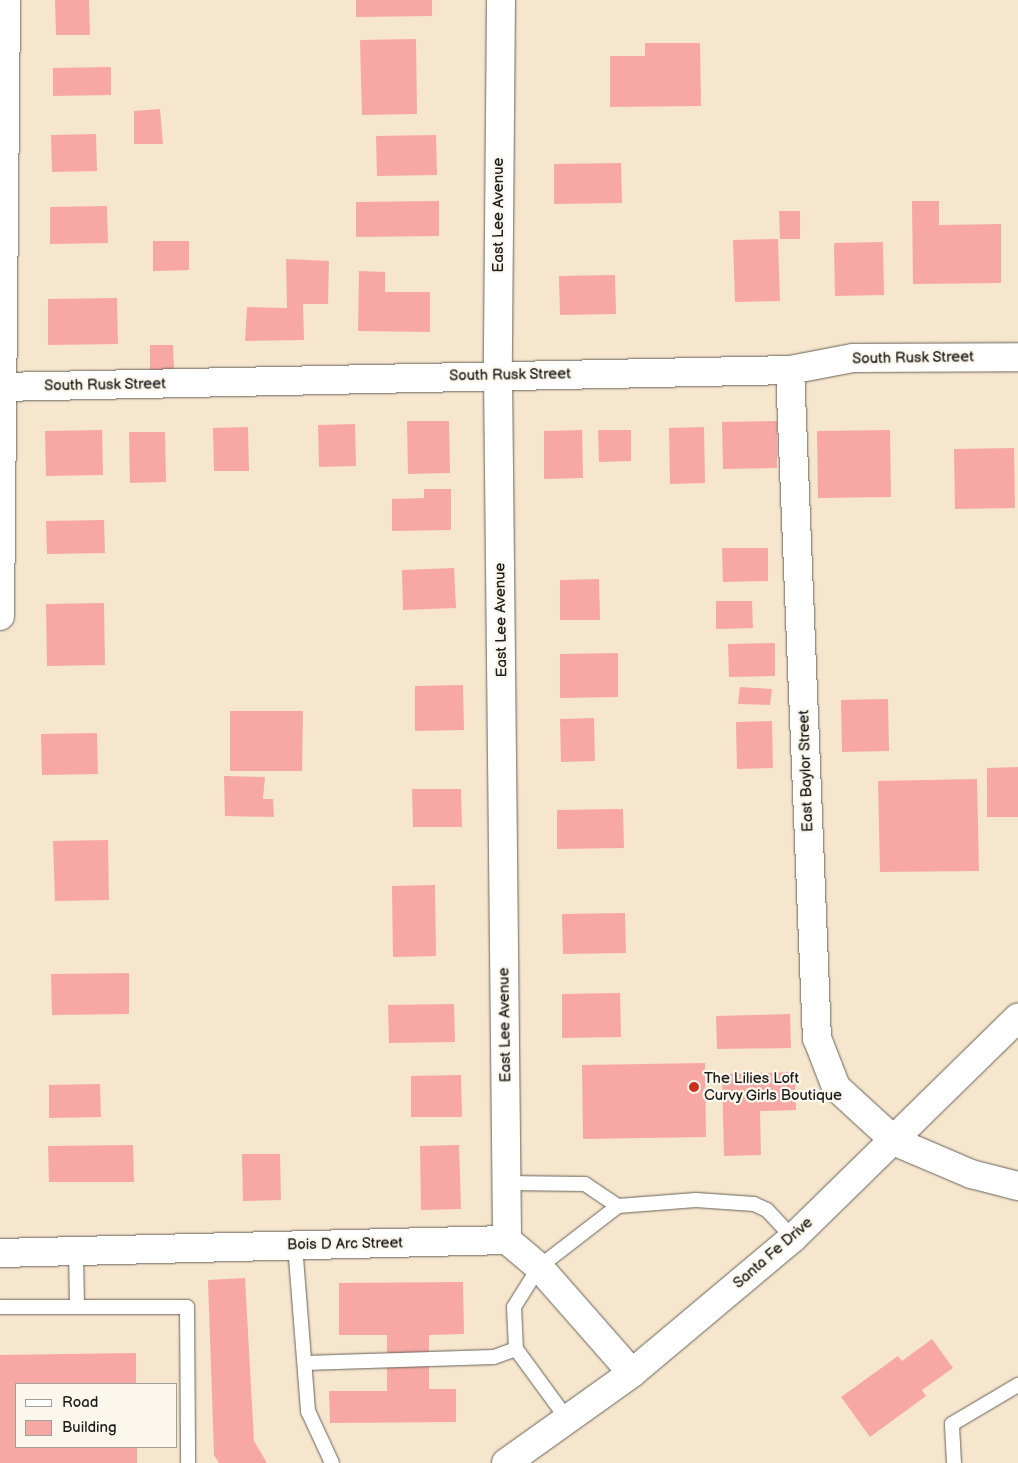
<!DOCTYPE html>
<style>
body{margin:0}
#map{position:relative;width:1018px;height:1463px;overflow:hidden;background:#f6e6ce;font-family:"Balsamiq Sans",sans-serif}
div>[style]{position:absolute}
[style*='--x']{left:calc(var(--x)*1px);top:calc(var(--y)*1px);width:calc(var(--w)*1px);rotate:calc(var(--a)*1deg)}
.building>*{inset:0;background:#f7a8a4}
.roads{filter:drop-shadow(0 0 1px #68635a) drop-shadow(0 0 1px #68635a)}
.service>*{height:14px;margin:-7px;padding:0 7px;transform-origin:7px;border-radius:7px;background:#fff}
.minor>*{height:28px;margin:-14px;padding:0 14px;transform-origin:14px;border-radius:14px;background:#fff}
.tertiary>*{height:28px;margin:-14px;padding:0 14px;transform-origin:14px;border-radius:14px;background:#fff}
.dots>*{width:14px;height:14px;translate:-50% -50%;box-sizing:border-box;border:2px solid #fbf7ec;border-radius:50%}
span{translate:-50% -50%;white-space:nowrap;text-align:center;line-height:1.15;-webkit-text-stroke:4.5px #fbf7ec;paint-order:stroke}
.street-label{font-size:15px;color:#1c1c1c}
.poi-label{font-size:15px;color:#1c1c1c}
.left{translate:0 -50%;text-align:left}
.legend{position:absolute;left:15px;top:1383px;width:162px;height:65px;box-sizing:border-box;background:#fbf7ec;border:1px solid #a29f99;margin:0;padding:6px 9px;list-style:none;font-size:15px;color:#1c1c1c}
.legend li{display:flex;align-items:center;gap:10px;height:25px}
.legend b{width:25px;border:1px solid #a29f99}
</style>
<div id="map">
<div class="building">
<div style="clip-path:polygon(55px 0,89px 0,90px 35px,56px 35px)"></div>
<div style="clip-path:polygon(356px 0,432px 0,432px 16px,356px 17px)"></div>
<div style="clip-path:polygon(416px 39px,417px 114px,362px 115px,360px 40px)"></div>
<div style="clip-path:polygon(645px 43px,700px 43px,701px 106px,610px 107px,610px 56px,645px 56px)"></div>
<div style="clip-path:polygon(111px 67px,111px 95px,53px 96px,53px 68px)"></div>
<div style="clip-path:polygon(160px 109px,163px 144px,134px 144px,134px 111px)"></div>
<div style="clip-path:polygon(96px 134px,97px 171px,52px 172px,51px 135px)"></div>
<div style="clip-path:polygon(436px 135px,437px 175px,377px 176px,376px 136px)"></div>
<div style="clip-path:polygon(621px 163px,622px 203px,554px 204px,554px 164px)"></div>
<div style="clip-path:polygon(439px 201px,439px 236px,356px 237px,356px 202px)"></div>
<div style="clip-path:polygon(912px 201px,939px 201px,939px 225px,1001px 224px,1001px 283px,913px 284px)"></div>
<div style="clip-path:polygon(107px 206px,108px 243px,50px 244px,50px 207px)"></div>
<div style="clip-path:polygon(779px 211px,800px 211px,800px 239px,780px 239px)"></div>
<div style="clip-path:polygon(778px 239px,780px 301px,735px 302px,733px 240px)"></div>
<div style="clip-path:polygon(153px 241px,189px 241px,189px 270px,153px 271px)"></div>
<div style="clip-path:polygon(883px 242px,884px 295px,835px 296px,834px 243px)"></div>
<div style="clip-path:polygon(286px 259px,329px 261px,328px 304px,303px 304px,304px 340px,245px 341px,247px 307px,287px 308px)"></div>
<div style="clip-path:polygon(359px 271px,385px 272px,385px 292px,430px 292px,430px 332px,358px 331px)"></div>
<div style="clip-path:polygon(615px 275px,616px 314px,560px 315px,559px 276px)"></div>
<div style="clip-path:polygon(117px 298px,118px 344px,48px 345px,48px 299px)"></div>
<div style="clip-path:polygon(150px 345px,173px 345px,174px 369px,150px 370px)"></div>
<div style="clip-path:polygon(407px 421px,449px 421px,450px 473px,408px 474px)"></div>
<div style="clip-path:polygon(777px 421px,777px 468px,723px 469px,722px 422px)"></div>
<div style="clip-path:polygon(355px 424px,356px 466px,319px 467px,318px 425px)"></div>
<div style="clip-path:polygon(248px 427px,249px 471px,214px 471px,213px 428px)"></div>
<div style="clip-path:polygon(704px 427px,705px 483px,670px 484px,669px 428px)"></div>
<div style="clip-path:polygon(102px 430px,103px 475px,46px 476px,45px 431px)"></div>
<div style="clip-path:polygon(582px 430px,583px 478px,544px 479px,544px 431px)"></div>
<div style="clip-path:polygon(598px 430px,631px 430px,631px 461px,599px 462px)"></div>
<div style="clip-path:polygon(890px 430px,891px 497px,818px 498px,817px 431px)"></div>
<div style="clip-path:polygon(129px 432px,165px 432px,166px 482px,130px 483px)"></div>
<div style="clip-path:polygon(1014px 448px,1015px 508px,955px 509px,954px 449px)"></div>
<div style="clip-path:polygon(424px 489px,451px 489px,451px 530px,392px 531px,392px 499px,424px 498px)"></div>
<div style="clip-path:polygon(104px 520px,105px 553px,47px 554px,46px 521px)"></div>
<div style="clip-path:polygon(722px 548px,768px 548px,768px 581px,723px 582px)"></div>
<div style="clip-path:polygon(454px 568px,456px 608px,403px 610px,402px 570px)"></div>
<div style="clip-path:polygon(599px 579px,600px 620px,560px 620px,560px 580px)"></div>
<div style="clip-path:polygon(716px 601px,752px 601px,753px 628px,716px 629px)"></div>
<div style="clip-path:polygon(104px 603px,105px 665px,47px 666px,46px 604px)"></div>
<div style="clip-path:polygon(775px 643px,775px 676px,729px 677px,728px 644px)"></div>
<div style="clip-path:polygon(618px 653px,618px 697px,560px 698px,560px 654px)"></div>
<div style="clip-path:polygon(463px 685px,464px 730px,415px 731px,415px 686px)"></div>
<div style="clip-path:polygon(740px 687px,772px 689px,770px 705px,738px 704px)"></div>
<div style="clip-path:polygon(888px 699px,889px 751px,842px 752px,841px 700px)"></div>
<div style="clip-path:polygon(230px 711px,303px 711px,302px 771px,230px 771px)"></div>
<div style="clip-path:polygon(594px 718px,595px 761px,561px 762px,560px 719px)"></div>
<div style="clip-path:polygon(772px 721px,773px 768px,737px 769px,736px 722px)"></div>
<div style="clip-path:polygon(97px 733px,98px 774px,42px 775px,41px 734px)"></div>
<div style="clip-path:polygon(1018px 767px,1018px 817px,987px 817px,987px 768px)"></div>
<div style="clip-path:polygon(224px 776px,265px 777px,263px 799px,273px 799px,274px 817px,225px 816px)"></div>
<div style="clip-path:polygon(977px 779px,979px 871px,880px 872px,878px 781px)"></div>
<div style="clip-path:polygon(412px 789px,461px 789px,462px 827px,413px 827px)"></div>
<div style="clip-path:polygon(623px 809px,624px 848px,557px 849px,557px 810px)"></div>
<div style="clip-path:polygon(108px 840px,109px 900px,55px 901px,53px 841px)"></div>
<div style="clip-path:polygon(435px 885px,436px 956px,393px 957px,392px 886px)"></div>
<div style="clip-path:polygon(625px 913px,626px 953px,563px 954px,562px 914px)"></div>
<div style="clip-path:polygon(129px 973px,129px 1014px,52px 1015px,51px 974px)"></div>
<div style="clip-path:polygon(620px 993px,621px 1037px,562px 1038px,562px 994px)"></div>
<div style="clip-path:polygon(454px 1004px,455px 1042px,389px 1043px,388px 1005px)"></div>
<div style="clip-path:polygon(790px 1014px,791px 1048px,717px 1049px,716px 1016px)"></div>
<div style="clip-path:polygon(705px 1063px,706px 1137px,583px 1139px,582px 1065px)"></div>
<div style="clip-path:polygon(795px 1072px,796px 1110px,760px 1111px,761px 1155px,724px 1156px,722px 1074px)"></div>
<div style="clip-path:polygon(461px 1075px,462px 1117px,411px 1117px,411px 1076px)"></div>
<div style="clip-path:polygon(100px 1084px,101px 1117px,49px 1118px,49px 1085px)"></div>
<div style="clip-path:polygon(133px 1145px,134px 1182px,49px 1182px,48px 1146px)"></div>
<div style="clip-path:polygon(459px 1145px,461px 1209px,421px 1210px,420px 1146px)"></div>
<div style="clip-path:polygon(242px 1154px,280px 1154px,281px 1200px,243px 1201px)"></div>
<div style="clip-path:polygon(245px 1278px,254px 1441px,267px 1463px,219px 1463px,214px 1455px,208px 1280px)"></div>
<div style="clip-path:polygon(463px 1282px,464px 1334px,429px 1335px,429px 1389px,456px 1389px,456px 1422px,330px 1423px,329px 1391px,387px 1391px,387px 1335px,339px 1335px,339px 1283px)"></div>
<div style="clip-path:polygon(932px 1339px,953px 1368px,922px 1390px,926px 1396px,870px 1437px,841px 1397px,898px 1356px,902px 1361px)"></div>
<div style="clip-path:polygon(136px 1353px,136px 1384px,16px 1384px,16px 1447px,137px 1447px,137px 1463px,0 1463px,0 1355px)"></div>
</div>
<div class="roads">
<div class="service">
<div style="--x:507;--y:1183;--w:78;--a:0.7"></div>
<div style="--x:585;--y:1184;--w:40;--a:34"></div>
<div style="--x:618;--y:1206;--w:100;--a:142.3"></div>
<div style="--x:539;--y:1267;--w:47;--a:122"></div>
<div style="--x:514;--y:1307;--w:42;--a:87.3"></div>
<div style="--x:516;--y:1349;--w:88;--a:53.8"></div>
<div style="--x:618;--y:1206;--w:78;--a:-4.4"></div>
<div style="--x:696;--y:1200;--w:58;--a:3.9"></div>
<div style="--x:754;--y:1204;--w:14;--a:25"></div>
<div style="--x:767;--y:1210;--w:38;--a:47"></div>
<div style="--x:295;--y:1245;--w:167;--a:85.5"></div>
<div style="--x:308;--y:1411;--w:57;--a:65.2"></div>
<div style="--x:76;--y:1250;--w:57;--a:89"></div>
<div style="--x:0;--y:1307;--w:187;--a:0"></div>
<div style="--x:187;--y:1307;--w:156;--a:89.6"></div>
<div style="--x:305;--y:1363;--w:189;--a:-1.8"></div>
<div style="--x:494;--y:1357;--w:23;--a:-20"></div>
<div style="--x:954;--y:1463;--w:39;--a:-93"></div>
<div style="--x:952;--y:1424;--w:77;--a:-30.6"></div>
</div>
<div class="minor">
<div style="--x:501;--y:0;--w:375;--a:90.5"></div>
<div style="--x:498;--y:375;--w:865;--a:89.4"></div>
<div style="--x:790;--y:370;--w:669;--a:87.69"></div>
<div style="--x:817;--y:1038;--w:53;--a:68.8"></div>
<div style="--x:836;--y:1087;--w:81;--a:42.5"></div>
<div style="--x:896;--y:1142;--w:82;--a:23.1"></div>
<div style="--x:971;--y:1174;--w:49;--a:14.3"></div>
<div style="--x:0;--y:387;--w:790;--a:-1.23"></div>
<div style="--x:790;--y:370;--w:64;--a:-10.8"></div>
<div style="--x:853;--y:358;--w:165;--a:-0.3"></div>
<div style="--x:0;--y:616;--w:616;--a:-89.44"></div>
<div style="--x:0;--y:1253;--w:507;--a:-1.47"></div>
<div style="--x:507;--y:1240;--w:42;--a:40.2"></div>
<div style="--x:539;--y:1267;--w:141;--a:48.7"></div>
</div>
<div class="tertiary">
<div style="--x:506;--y:1463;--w:155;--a:-35.5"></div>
<div style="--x:632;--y:1373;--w:210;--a:-40"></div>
<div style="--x:793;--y:1238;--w:315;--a:-44.4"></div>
</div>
</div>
<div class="dots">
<div style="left:694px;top:1087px;background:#c8321e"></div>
</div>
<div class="street-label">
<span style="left:499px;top:215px;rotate:-90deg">East Lee Avenue</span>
<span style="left:913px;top:358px;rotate:-1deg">South Rusk Street</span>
<span style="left:510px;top:375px;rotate:-1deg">South Rusk Street</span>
<span style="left:105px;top:385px;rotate:-1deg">South Rusk Street</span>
<span style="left:501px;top:620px;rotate:-91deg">East Lee Avenue</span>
<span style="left:806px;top:771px;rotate:-92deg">East Baylor Street</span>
<span style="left:505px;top:1025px;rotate:-91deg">East Lee Avenue</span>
<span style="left:345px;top:1244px;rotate:-1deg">Bois D Arc Street</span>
<span style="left:773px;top:1253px;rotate:-41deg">Santa Fe Drive</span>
</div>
<div class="poi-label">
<span class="left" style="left:704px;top:1087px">The Lilies Loft<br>Curvy Girls Boutique</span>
</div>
<ul class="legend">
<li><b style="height:6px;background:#fff"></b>Road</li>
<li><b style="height:14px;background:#f7a8a4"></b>Building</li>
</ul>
</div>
